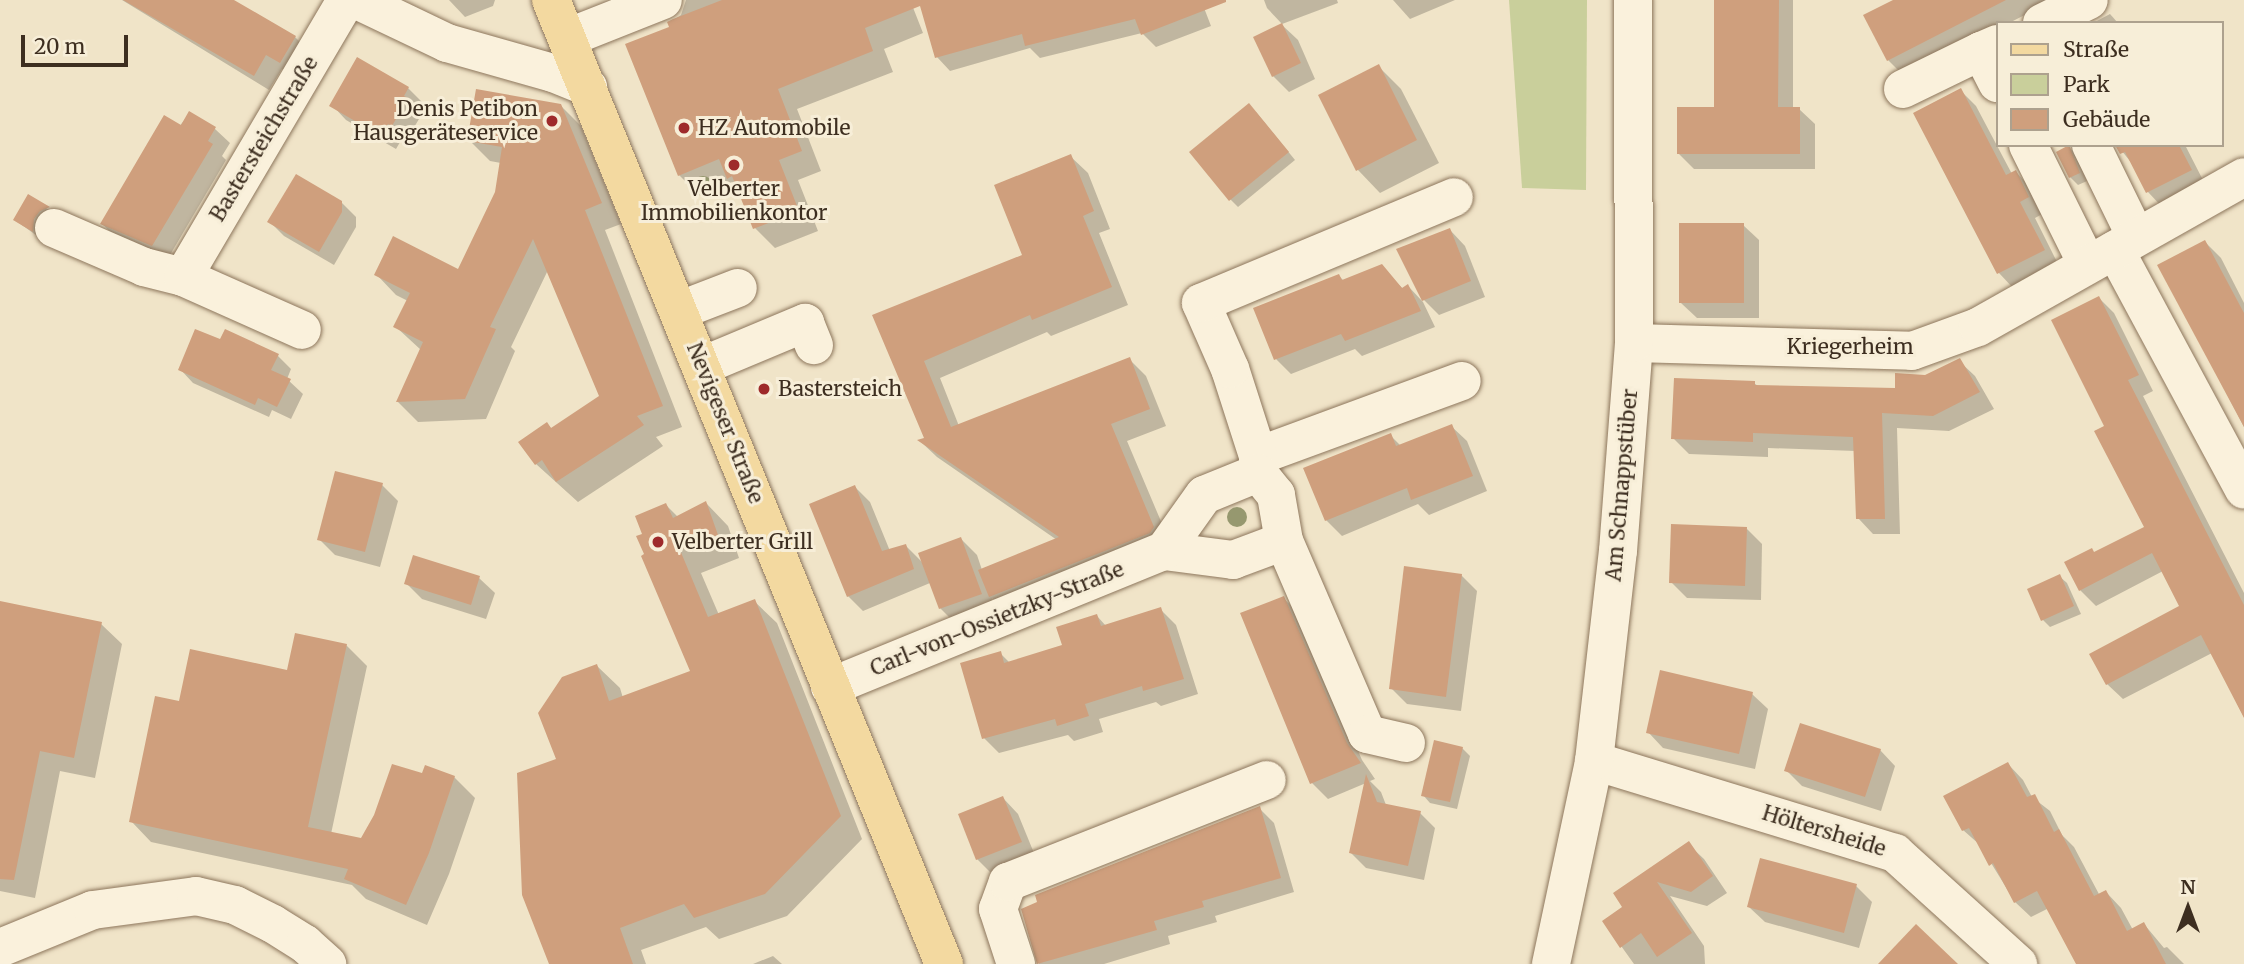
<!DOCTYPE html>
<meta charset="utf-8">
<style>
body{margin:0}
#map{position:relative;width:2244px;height:964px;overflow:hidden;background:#f0e4c8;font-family:Merriweather,serif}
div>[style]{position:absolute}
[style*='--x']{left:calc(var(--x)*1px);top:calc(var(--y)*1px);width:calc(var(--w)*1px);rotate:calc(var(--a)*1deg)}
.green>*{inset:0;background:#c9cf9b}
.shadow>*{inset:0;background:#0003}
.building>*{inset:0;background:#cf9f7d}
.roads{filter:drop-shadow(0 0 2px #8d765c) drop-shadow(0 0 2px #8d765c)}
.minor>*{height:38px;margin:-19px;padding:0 19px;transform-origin:19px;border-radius:19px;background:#faf1dc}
.major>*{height:38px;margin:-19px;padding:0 19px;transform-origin:19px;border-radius:19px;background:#f3d9a0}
.trees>*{width:20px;height:20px;margin:-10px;border-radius:50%;background:#96986f}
.dots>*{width:19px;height:19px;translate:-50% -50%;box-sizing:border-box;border:4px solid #f7eed8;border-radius:50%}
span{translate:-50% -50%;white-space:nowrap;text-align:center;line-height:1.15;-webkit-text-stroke:6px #f7eed8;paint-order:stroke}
.poi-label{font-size:21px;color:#3d2e20}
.right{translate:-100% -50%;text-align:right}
.left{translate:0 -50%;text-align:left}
.street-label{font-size:21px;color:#3d2e20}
.legend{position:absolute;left:1996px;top:21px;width:228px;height:126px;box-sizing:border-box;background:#f7eed8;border:2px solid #ada18e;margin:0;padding:9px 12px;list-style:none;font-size:21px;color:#3d2e20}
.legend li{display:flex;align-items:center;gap:14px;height:35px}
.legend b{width:35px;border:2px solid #ada18e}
.north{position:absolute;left:2153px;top:873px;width:70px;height:70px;-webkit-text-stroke:5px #f7eed8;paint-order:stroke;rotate:0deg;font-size:19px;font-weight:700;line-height:28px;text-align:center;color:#3d2e20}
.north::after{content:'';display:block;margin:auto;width:24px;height:32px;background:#3d2e20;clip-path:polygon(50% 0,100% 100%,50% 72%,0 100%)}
.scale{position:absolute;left:21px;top:35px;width:107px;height:32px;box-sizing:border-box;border:4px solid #3d2e20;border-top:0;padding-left:9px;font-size:21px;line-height:24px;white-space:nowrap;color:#3d2e20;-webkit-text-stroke:5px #f7eed8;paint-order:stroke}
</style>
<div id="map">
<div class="green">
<div style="clip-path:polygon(1509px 0,1587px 0,1586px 190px,1522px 188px)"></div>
</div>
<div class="shadow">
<div style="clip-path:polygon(122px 0,232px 0,295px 37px,310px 52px,295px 77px,282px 69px,269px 90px)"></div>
<div style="clip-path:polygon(449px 0,495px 0,493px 6px,465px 17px)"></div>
<div style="clip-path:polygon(686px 0,907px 0,912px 5px,923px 33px,884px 49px,893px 72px,797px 109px,821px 171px,798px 180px,818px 231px,775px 248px,755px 228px,739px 188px,732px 182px,699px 195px,679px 175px,669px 23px,681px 15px)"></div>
<div style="clip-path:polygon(920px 0,1201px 0,1211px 26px,1156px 47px,1142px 33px,1040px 58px,1030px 48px,950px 71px,937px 57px)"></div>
<div style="clip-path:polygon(1264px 0,1337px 0,1338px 3px,1282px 24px,1267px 8px)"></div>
<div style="clip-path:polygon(1393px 0,1455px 0,1410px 19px)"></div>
<div style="clip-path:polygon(1716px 0,1793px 0,1793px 109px,1799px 109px,1815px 124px,1815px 169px,1694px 169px,1678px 153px,1716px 109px)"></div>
<div style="clip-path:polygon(1897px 0,2054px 0,2009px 23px,1997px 23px,1997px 29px,1904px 76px,1888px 60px)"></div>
<div style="clip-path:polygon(2110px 14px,2118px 23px,2093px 23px)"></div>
<div style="clip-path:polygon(1282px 25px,1298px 40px,1315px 79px,1289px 92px,1273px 76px)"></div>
<div style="clip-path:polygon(358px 60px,408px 88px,423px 103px,418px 111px,422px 114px,407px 139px,403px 137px,396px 149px,346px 120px,332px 105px)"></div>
<div style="clip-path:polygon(1378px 66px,1401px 89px,1439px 163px,1380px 193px,1358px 170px)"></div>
<div style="clip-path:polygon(1960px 90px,1976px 106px,2012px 174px,2016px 172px,2031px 188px,2044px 213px,2035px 218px,2059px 266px,2014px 289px,1999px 273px)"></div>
<div style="clip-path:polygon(560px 105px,581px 126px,621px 224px,605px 230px,682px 427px,656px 437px,663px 446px,578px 502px,536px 464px,521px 442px,547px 424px,553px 430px,602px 397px,548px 270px,511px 347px,515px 351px,486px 419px,418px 422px,398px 402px,421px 350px,395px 326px,408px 301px,396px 295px,376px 274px,459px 271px,496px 193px,501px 163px,490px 161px,469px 140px)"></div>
<div style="clip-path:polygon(1256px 112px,1295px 160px,1238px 207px,1230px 199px)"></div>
<div style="clip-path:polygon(190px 113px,215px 129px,230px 143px,222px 156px,226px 160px,167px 260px,117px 238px,102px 224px)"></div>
<div style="clip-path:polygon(2117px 145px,2185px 145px,2206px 186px,2163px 208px,2148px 192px,2134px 166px)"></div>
<div style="clip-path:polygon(2069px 147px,2077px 155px,2087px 181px,2078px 185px,2070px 177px,2058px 153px)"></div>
<div style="clip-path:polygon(1070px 156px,1088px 173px,1110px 229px,1099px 233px,1128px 305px,1051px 336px,1047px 332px,940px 378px,959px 426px,1129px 359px,1146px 376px,1166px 426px,1127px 441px,1171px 545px,1007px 614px,992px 598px,996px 610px,956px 624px,940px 608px,930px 583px,863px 611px,848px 596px,855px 487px,870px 502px,890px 551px,906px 546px,924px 564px,961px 539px,977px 555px,982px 570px,1057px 540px,937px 457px,920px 441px,926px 439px,875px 316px,1025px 256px)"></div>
<div style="clip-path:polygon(29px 196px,56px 215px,40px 238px,15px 220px)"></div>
<div style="clip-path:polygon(341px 202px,356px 217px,356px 227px,334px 265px,284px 236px,270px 222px)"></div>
<div style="clip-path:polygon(1743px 225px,1759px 240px,1759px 318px,1697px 318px,1681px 303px)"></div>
<div style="clip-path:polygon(1450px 230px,1465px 246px,1485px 297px,1439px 315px,1424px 300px)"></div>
<div style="clip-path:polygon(2205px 242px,2221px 258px,2244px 303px,2244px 427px,2160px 266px)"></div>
<div style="clip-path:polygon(1382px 267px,1403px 289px,1408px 286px,1423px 302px,1435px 327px,1362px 356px,1355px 349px,1291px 374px,1276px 359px,1339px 276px,1344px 281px)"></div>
<div style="clip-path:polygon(2099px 298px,2114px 313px,2153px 391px,2143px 396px,2244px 593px,2244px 717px,2212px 653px,2123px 699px,2107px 684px,2182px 607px,2163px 571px,2096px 606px,2080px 590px,2095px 554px,2147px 528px,2106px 427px)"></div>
<div style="clip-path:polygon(221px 341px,278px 356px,291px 369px,287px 379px,303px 394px,291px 419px,272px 410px,269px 417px,193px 383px,180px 369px)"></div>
<div style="clip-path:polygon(1959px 361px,1975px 376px,1994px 409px,1949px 431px,1897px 428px,1900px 534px,1873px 534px,1858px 518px,1856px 451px,1768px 448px,1768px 457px,1689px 454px,1673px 438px,1754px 383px,1759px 387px,1897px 390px)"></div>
<div style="clip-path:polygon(1451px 426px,1467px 441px,1487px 491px,1429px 515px,1418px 504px,1342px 536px,1326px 520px,1390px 435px,1401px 446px)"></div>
<div style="clip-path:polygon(382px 485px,398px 501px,380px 567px,335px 555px,319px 539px)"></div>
<div style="clip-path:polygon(706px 503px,728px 526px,739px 558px,701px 573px,719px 615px,754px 601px,777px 623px,862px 839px,787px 916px,719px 939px,706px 927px,641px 950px,646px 964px,551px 964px,558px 760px,597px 666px,620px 688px,623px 698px,692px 672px,647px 555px,644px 534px,666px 505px,678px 517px)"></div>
<div style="clip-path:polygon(1747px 529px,1762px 544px,1761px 600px,1687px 598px,1671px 582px)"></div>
<div style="clip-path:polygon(1461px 575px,1477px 591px,1461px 711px,1407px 704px,1391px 688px)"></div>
<div style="clip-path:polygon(2059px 576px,2067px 583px,2081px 614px,2050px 627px,2043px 620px)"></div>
<div style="clip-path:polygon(479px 578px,495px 593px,486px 619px,422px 599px,406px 583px)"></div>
<div style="clip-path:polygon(1283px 598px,1299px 613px,1362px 760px,1375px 779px,1370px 781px,1381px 792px,1386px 805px,1420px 813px,1435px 828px,1424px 880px,1366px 868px,1350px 852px,1366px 783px,1328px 799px,1312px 783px)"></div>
<div style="clip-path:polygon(0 603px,101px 624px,122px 644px,95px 778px,60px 771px,35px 898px,0 891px)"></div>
<div style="clip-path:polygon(1160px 609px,1176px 625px,1198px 694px,1161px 706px,1156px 702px,1099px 719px,1103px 732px,1074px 741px,1068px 735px,999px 753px,984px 738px,1000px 653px,1010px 663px,1064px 646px,1097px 616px,1106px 626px)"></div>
<div style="clip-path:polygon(346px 645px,367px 666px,331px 834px,362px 840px,423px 775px,454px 777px,475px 798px,449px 874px,427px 925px,366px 899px,352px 885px,151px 842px,131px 821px,180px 704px,289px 672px)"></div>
<div style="clip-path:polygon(1752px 694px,1768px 709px,1755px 769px,1663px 748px,1648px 732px)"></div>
<div style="clip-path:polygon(1462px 748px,1470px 756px,1457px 809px,1430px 803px,1423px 795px)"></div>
<div style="clip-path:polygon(1880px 750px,1895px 766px,1881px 811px,1802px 786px,1786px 770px)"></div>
<div style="clip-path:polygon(2008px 764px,2023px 780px,2032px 797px,2050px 811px,2062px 835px,2074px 847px,2100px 896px,2106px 892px,2121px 908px,2133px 930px,2144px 924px,2164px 948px,2167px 947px,2184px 964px,2081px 964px,2049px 908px,2031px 917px,2015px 902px,1980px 845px,1963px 830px)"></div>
<div style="clip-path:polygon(1003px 798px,1018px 814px,1036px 858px,993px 875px,977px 859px)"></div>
<div style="clip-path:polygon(1259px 808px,1274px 823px,1294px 892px,1215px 916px,1217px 922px,1168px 936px,1170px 944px,1104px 964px,1039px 964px,1023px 910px)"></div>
<div style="clip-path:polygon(1688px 844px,1704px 859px,1727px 893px,1707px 906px,1670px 896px,1704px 946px,1705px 964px,1634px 964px,1604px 922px,1625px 908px)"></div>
<div style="clip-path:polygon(1856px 886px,1872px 902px,1859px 948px,1765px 922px,1749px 907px)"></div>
<div style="clip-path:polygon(773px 956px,782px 964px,753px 964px)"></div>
</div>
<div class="building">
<div style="clip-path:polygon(123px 0,234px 0,296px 36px,280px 63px,266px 55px,254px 76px)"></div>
<div style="clip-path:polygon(722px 0,1226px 0,1226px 2px,1141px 35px,1135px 19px,1025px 46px,1022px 34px,935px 58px,920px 6px,865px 28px,873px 51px,778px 89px,802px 151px,779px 160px,799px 211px,753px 229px,732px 176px,727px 179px,719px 159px,678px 176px,625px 44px,669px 27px,667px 22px,673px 19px)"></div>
<div style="clip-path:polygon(1714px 0,1779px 0,1778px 107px,1800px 107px,1800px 154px,1677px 154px,1677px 107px,1714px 107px)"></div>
<div style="clip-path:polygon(1893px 0,2006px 0,1887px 61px,1863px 15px)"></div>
<div style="clip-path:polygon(1282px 23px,1301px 63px,1272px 77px,1253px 37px)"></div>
<div style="clip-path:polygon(357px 57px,409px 87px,404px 96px,408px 98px,392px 126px,388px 124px,381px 136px,329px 106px)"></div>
<div style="clip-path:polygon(1379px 64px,1417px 140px,1356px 171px,1318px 95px)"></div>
<div style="clip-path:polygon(1961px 88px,2006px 175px,2016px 170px,2029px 197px,2020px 202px,2045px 250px,1997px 274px,1913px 113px)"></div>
<div style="clip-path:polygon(476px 89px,561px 104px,602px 203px,585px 210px,663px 406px,637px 416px,644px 425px,556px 482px,542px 460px,535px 465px,518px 442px,547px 422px,551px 428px,599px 396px,533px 239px,490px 327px,496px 329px,465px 399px,396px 402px,423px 342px,393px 327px,410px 293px,374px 275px,393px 236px,458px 269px,495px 192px,502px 147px,467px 141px)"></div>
<div style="clip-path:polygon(1249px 103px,1289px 152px,1229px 201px,1189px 152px)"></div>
<div style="clip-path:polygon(189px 111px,216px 127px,208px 141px,213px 144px,152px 246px,100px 224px,164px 115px,181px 125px)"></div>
<div style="clip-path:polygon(2069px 145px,2080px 173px,2069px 178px,2056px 152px)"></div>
<div style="clip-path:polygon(2115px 145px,2179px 145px,2192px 170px,2146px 193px,2125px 152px,2120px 154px)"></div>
<div style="clip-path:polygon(1071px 154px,1094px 211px,1083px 216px,1112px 287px,1032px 320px,1030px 315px,924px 361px,951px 427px,1130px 357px,1150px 409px,1111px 424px,1154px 527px,1150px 533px,989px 597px,978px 570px,1059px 537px,917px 440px,924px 438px,872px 315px,1022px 255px,994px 185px)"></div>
<div style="clip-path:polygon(296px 174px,342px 201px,342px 212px,319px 252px,267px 222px)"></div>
<div style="clip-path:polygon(28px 194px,50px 207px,40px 211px,34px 219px,33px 232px,13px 220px)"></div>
<div style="clip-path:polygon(1679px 223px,1744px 223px,1744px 303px,1679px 303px)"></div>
<div style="clip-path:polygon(1450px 228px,1471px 281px,1422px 301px,1396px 249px)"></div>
<div style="clip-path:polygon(2205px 240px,2244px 313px,2244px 427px,2157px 265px)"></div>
<div style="clip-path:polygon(1382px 264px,1402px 288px,1408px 284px,1421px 311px,1345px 341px,1341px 334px,1274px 360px,1253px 308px,1339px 274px,1342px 280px)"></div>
<div style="clip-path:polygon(2099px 296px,2139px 375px,2128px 380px,2244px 605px,2244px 718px,2201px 635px,2106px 685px,2089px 654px,2179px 606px,2152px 553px,2079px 591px,2064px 562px,2092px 548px,2094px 552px,2144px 527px,2094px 431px,2104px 426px,2051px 320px)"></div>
<div style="clip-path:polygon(195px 329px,220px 339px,225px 329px,279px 354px,271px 370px,291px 379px,277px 407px,258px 398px,255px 405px,178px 370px)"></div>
<div style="clip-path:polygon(1960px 358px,1980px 392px,1933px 416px,1882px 413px,1885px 519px,1856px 519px,1853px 437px,1753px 433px,1753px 442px,1671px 439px,1674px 378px,1755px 381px,1755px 385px,1895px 388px,1895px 373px,1925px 375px)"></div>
<div style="clip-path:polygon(1452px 424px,1473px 476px,1411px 500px,1407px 488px,1325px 521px,1303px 468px,1391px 433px,1396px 446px)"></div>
<div style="clip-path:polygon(335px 471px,383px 483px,365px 552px,317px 540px)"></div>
<div style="clip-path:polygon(855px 485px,882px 551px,906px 544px,914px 569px,847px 597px,809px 504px)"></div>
<div style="clip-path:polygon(706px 501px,718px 535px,680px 550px,708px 617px,755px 599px,841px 816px,765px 894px,694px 918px,684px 904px,620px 928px,633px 964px,549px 964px,522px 895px,517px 773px,556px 759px,538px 713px,562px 677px,597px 664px,609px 701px,690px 671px,641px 556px,644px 554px,636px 536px,642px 534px,635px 516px,666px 503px,673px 518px)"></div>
<div style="clip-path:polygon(1671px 524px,1747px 527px,1745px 586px,1669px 583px)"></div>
<div style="clip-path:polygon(961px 537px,982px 594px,939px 609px,918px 553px)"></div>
<div style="clip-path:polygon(413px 555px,480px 576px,471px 605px,404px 584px)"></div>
<div style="clip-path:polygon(1404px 566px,1462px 574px,1446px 697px,1389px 689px)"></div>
<div style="clip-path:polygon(2060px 574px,2074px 606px,2041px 621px,2027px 589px)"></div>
<div style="clip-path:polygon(1284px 596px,1347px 743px,1361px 763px,1310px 784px,1240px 613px)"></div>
<div style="clip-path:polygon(0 601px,102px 622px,74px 758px,40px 751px,14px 880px,0 879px)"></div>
<div style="clip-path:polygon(1161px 607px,1184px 679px,1143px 691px,1142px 686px,1085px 704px,1089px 716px,1057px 726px,1055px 719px,982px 739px,960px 663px,1001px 651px,1004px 663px,1062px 645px,1056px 627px,1097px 614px,1101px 626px)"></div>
<div style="clip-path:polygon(295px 633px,347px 644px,308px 827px,361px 838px,374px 815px,392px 764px,422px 773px,425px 765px,455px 776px,429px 853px,406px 905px,344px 879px,348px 869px,129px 822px,155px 696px,179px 701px,190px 649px,287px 670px)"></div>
<div style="clip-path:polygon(1660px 670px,1753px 692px,1739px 754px,1646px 733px)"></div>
<div style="clip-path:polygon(1800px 723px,1881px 749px,1865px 797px,1784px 771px)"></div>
<div style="clip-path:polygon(1434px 740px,1463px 747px,1450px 802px,1421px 796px)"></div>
<div style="clip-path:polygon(2008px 762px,2027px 797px,2035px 794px,2054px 832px,2059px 829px,2094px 896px,2106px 890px,2127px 931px,2144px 922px,2166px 964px,2076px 964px,2037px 891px,2014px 903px,1993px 863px,1989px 866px,1969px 828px,1962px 831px,1943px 796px)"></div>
<div style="clip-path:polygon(1366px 774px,1377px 802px,1421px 811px,1408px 866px,1349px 853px)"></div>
<div style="clip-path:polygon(1003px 796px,1022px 842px,976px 860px,958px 814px)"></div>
<div style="clip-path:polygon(1260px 806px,1281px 878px,1202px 901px,1204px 907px,1154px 921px,1157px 930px,1037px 964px,1021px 909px,1037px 902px,1035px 895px)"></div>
<div style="clip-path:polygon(1689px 841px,1713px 876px,1691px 892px,1657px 882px,1692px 933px,1657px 957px,1641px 933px,1620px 948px,1602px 921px,1622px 907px,1613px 893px)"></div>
<div style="clip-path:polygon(1760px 858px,1857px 884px,1844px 933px,1747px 907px)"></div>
<div style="clip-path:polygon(1916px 924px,1958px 964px,1878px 964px)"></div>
</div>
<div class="roads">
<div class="minor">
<div style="--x:357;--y:0;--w:100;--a:25.5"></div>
<div style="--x:447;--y:43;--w:110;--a:15.8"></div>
<div style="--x:553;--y:73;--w:38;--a:22"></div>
<div style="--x:2042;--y:23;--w:52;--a:-26.1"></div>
<div style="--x:567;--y:38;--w:103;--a:-21.6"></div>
<div style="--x:1997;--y:44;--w:17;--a:156"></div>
<div style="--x:1981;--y:51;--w:36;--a:63"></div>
<div style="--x:1903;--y:89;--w:87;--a:-26"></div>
<div style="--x:2028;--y:145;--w:133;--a:63.6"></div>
<div style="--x:2091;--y:145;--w:102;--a:63.9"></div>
<div style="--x:54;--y:228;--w:98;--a:23.4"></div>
<div style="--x:144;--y:267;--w:40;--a:14.4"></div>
<div style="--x:183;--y:277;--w:130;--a:24"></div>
<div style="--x:2115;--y:250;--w:272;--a:61.7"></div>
<div style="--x:183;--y:277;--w:321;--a:-59.5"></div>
<div style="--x:678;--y:311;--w:64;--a:-21"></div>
<div style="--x:1634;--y:343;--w:278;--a:1.6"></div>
<div style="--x:1912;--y:351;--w:70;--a:-20"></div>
<div style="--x:1978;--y:327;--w:305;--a:-29.4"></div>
<div style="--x:702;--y:366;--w:112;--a:-22.7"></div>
<div style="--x:805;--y:323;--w:24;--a:68"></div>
<div style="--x:1258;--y:456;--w:217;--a:-20.2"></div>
<div style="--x:1258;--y:473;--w:17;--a:-90"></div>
<div style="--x:1258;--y:456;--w:91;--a:-107.8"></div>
<div style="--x:1230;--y:369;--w:72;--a:-113.7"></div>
<div style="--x:1201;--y:303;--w:274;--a:-22.7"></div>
<div style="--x:1284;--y:541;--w:210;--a:66.7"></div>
<div style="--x:1367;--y:734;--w:40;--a:13"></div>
<div style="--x:830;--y:687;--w:361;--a:-22.2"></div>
<div style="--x:1164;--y:551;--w:70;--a:7.4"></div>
<div style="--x:1233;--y:560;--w:54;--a:-20.4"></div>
<div style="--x:1284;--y:541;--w:47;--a:-99.9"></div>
<div style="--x:1276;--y:495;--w:28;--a:-129"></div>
<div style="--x:1258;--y:473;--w:58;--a:157.8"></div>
<div style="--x:1204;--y:495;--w:69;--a:125.5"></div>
<div style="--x:1594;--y:761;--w:315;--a:17"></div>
<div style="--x:1895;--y:853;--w:166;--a:42.1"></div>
<div style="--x:0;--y:948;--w:100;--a:-22.2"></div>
<div style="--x:93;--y:910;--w:104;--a:-7.7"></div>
<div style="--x:196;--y:896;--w:40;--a:13"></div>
<div style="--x:235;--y:905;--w:42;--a:26.6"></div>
<div style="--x:273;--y:924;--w:38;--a:32"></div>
<div style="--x:305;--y:944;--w:30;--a:42"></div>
<div style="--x:1016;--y:964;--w:58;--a:-108.1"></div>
<div style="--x:998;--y:909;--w:29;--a:-70"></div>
<div style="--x:1008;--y:882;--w:278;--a:-21.5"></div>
<div style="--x:1551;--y:964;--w:208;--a:-78"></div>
<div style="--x:1594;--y:761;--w:211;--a:-83.5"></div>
<div style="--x:1618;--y:551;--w:209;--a:-85.6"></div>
<div style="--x:1634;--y:343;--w:343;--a:-90.2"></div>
</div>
<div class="major">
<div style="--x:551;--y:0;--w:1041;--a:67.82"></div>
</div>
</div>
<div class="trees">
<div style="left:703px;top:186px"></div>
<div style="left:1237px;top:517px"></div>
</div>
<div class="dots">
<div style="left:552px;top:121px;background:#9e2a2b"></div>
<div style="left:684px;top:128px;background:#9e2a2b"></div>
<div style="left:734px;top:165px;background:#9e2a2b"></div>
<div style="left:764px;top:389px;background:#9e2a2b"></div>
<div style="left:658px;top:542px;background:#9e2a2b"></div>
</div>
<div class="poi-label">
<span class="right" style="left:538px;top:121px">Denis Petibon<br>Hausgeräteservice</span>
<span class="left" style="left:698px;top:128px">HZ Automobile</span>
<span style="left:734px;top:201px">Velberter<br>Immobilienkontor</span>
<span class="left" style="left:778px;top:389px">Bastersteich</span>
<span class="left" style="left:672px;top:542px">Velberter Grill</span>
</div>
<div class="street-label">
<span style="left:264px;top:139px;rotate:-59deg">Bastersteichstraße</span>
<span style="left:1850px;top:347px">Kriegerheim</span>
<span style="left:725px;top:423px;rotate:68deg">Nevigeser Straße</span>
<span style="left:1622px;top:485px;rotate:-85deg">Am Schnappstüber</span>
<span style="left:997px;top:619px;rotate:-22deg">Carl-von-Ossietzky-Straße</span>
<span style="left:1824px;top:831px;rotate:17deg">Höltersheide</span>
</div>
<ul class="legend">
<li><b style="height:9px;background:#f3d9a0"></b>Straße</li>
<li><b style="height:19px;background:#c9cf9b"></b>Park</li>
<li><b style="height:19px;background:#cf9f7d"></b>Gebäude</li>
</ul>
<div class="north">N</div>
<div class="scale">20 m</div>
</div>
